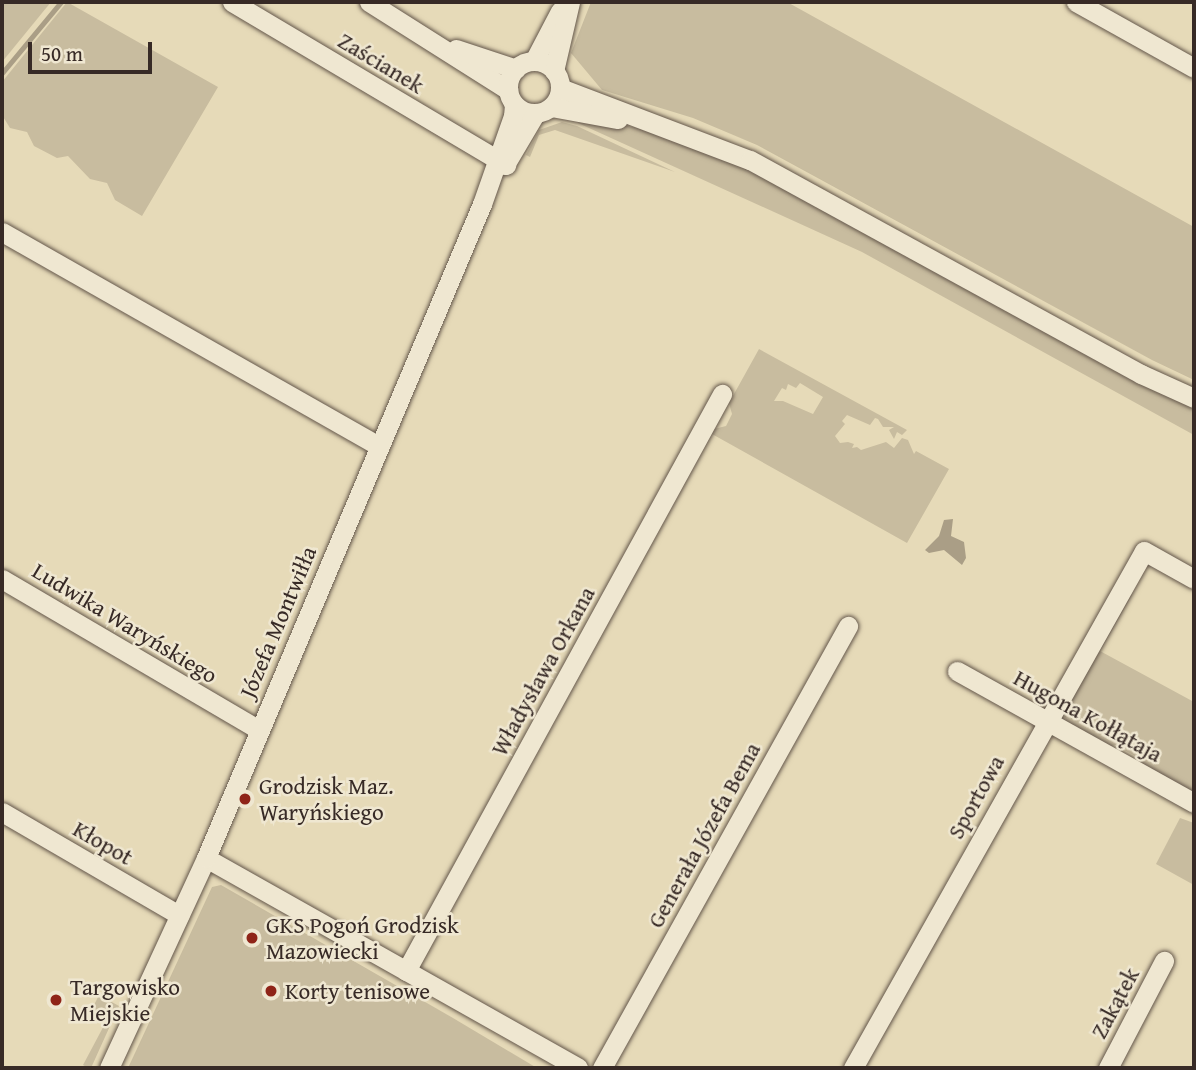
<!DOCTYPE html>
<meta charset="utf-8">
<style>
body{margin:0}
#map{position:relative;width:1196px;height:1070px;overflow:hidden;background:#e6dab8;font-family:"Gentium Book Plus",serif}
div>[style]{position:absolute}
[style*='--x']{left:calc(var(--x)*1px);top:calc(var(--y)*1px);width:calc(var(--w)*1px);rotate:calc(var(--a)*1deg)}
.green>*{inset:0;background:#c8bc9f}
.water>*{inset:0;background:#aa9e86}
.stream>*{height:5px;margin:-2.5px;padding:0 2.5px;transform-origin:2.5px;border-radius:2.5px;background:#aa9e86}
.roads{filter:drop-shadow(0 0 2px #63564a) drop-shadow(0 0 2px #63564a)}
.minor>*{height:19px;margin:-9.5px;padding:0 9.5px;transform-origin:9.5px;border-radius:9.5px;background:#efe7d1}
.minor>.ring{margin:-9.5px;padding:0;box-sizing:content-box;background:none;border:19px solid #efe7d1;border-radius:50%}
.dots>*{width:19px;height:19px;translate:-50% -50%;box-sizing:border-box;border:4px solid #efe7d1;border-radius:50%}
span{translate:-50% -50%;white-space:nowrap;text-align:center;line-height:1.15;-webkit-text-stroke:5px #efe7d1;paint-order:stroke}
.street-label{font-size:23px;color:#372a26}
.poi-label{font-size:23px;color:#372a26}
.left{translate:0 -50%;text-align:left}
.frame{position:absolute;inset:0;border:4px solid #372a26;pointer-events:none}
.scale{position:absolute;left:28px;top:42px;width:124px;height:32px;box-sizing:border-box;border:4px solid #372a26;border-top:0;padding-left:9px;font-size:21px;line-height:24px;white-space:nowrap;color:#372a26;-webkit-text-stroke:5px #efe7d1;paint-order:stroke}
</style>
<div id="map">
<div class="green">
<div style="clip-path:polygon(2px 2px,51px 2px,2px 62px)"></div>
<div style="clip-path:polygon(67px 2px,218px 87px,142px 216px,115px 200px,107px 183px,90px 179px,68px 156px,57px 158px,34px 146px,27px 132px,10px 128px,2px 115px,2px 82px)"></div>
<div style="clip-path:polygon(591px 2px,787px 2px,1194px 227px,1194px 380px,1152px 360px,757px 145px,693px 118px,602px 90px,571px 53px)"></div>
<div style="clip-path:polygon(580px 118px,645px 129px,718px 153px,1194px 407px,1194px 435px,862px 252px,578px 123px)"></div>
<div style="clip-path:polygon(562px 122px,577px 126px,675px 172px,555px 130px,539px 135px,530px 157px,526px 155px,539px 130px)"></div>
<div style="clip-path:polygon(evenodd,759px 349px,907px 430px,902px 435px,897px 432px,894px 439px,889px 430px,894px 427px,883px 427px,878px 419px,875px 418px,870px 425px,847px 415px,842px 421px,845px 424px,835px 436px,840px 443px,848px 442px,854px 444px,852px 448px,857px 447px,861px 450px,886px 442px,894px 448px,902px 438px,908px 440px,914px 454px,916px 451px,949px 469px,907px 543px,712px 434px,714px 429px,726px 426px,732px 414px,729px 403px,759px 349px,800px 383px,823px 397px,813px 414px,783px 401px,774px 401px,782px 388px,786px 390px,788px 384px,796px 388px,800px 383px)"></div>
<div style="clip-path:polygon(1129px 593px,1132px 595px,1100px 651px,1194px 702px,1192px 793px,1141px 765px,1139px 758px,1115px 745px,1109px 747px,1067px 725px,1063px 709px)"></div>
<div style="clip-path:polygon(1180px 818px,1194px 823px,1194px 885px,1156px 864px)"></div>
<div style="clip-path:polygon(221px 885px,453px 1018px,537px 1068px,128px 1068px,212px 887px)"></div>
<div style="clip-path:polygon(99px 995px,119px 1006px,91px 1068px,88px 1068px,83px 1065px,108px 1018px,92px 1009px)"></div>
</div>
<div class="water">
<div style="clip-path:polygon(953px 519px,951px 536px,964px 542px,966px 558px,962px 565px,944px 550px,929px 553px,925px 550px,939px 536px,944px 520px)"></div>
</div>
<div class="stream">
<div style="--x:2;--y:73;--w:92;--a:-50.3"></div>
</div>
<div class="roads">
<div class="minor">
<div style="--x:232;--y:2;--w:319;--a:30.7"></div>
<div style="--x:369;--y:2;--w:165;--a:32.3"></div>
<div style="--x:1076;--y:2;--w:135;--a:29.2"></div>
<div style="--x:456;--y:49;--w:63;--a:18.4"></div>
<div style="--x:534;--y:61;--w:56;--a:-62.5"></div>
<div class="ring" style="left:508px;top:61px;width:33px;height:33px"></div>
<div style="--x:554;--y:71;--w:71;--a:-76.9"></div>
<div style="--x:560;--y:88;--w:203;--a:20.8"></div>
<div style="--x:750;--y:160;--w:446;--a:28.7"></div>
<div style="--x:1141;--y:374;--w:58;--a:24.4"></div>
<div style="--x:551;--y:107;--w:68;--a:10.2"></div>
<div style="--x:505;--y:165;--w:59;--a:-59.5"></div>
<div style="--x:2;--y:232;--w:434;--a:29.6"></div>
<div style="--x:2;--y:579;--w:298;--a:30.4"></div>
<div style="--x:957;--y:671;--w:271;--a:29.1"></div>
<div style="--x:2;--y:812;--w:205;--a:30.2"></div>
<div style="--x:206;--y:858;--w:427;--a:29.4"></div>
<div style="--x:406;--y:971;--w:658;--a:-61.29"></div>
<div style="--x:109;--y:1068;--w:231;--a:-65.2"></div>
<div style="--x:206;--y:858;--w:710;--a:-67.12"></div>
<div style="--x:482;--y:204;--w:93;--a:-70.6"></div>
<div style="--x:513;--y:116;--w:12;--a:-85"></div>
<div style="--x:602;--y:1068;--w:506;--a:-60.9"></div>
<div style="--x:853;--y:1068;--w:593;--a:-60.63"></div>
<div style="--x:1144;--y:551;--w:57;--a:29.2"></div>
<div style="--x:1108;--y:1068;--w:121;--a:-62.4"></div>
</div>
</div>
<div class="dots">
<div style="left:245px;top:799px;background:#8f2418"></div>
<div style="left:252px;top:938px;background:#8f2418"></div>
<div style="left:271px;top:991px;background:#8f2418"></div>
<div style="left:56px;top:1000px;background:#8f2418"></div>
</div>
<div class="street-label">
<span style="left:381px;top:63px;rotate:31deg">Zaścianek</span>
<span style="left:278px;top:622px;rotate:-67deg">Józefa Montwiłła</span>
<span style="left:125px;top:623px;rotate:31deg">Ludwika Waryńskiego</span>
<span style="left:543px;top:671px;rotate:-61deg">Władysława Orkana</span>
<span style="left:1088px;top:716px;rotate:29deg">Hugona Kołłątaja</span>
<span style="left:976px;top:797px;rotate:-61deg">Sportowa</span>
<span style="left:704px;top:835px;rotate:-61deg">Generała Józefa Bema</span>
<span style="left:103px;top:843px;rotate:30deg">Kłopot</span>
<span style="left:1115px;top:1003px;rotate:-62deg">Zakątek</span>
</div>
<div class="poi-label">
<span class="left" style="left:259px;top:799px">Grodzisk Maz.<br>Waryńskiego</span>
<span class="left" style="left:266px;top:938px">GKS Pogoń Grodzisk<br>Mazowiecki</span>
<span class="left" style="left:70px;top:1000px">Targowisko<br>Miejskie</span>
<span class="left" style="left:285px;top:991px">Korty tenisowe</span>
</div>
<div class="frame"></div>
<div class="scale">50 m</div>
</div>
